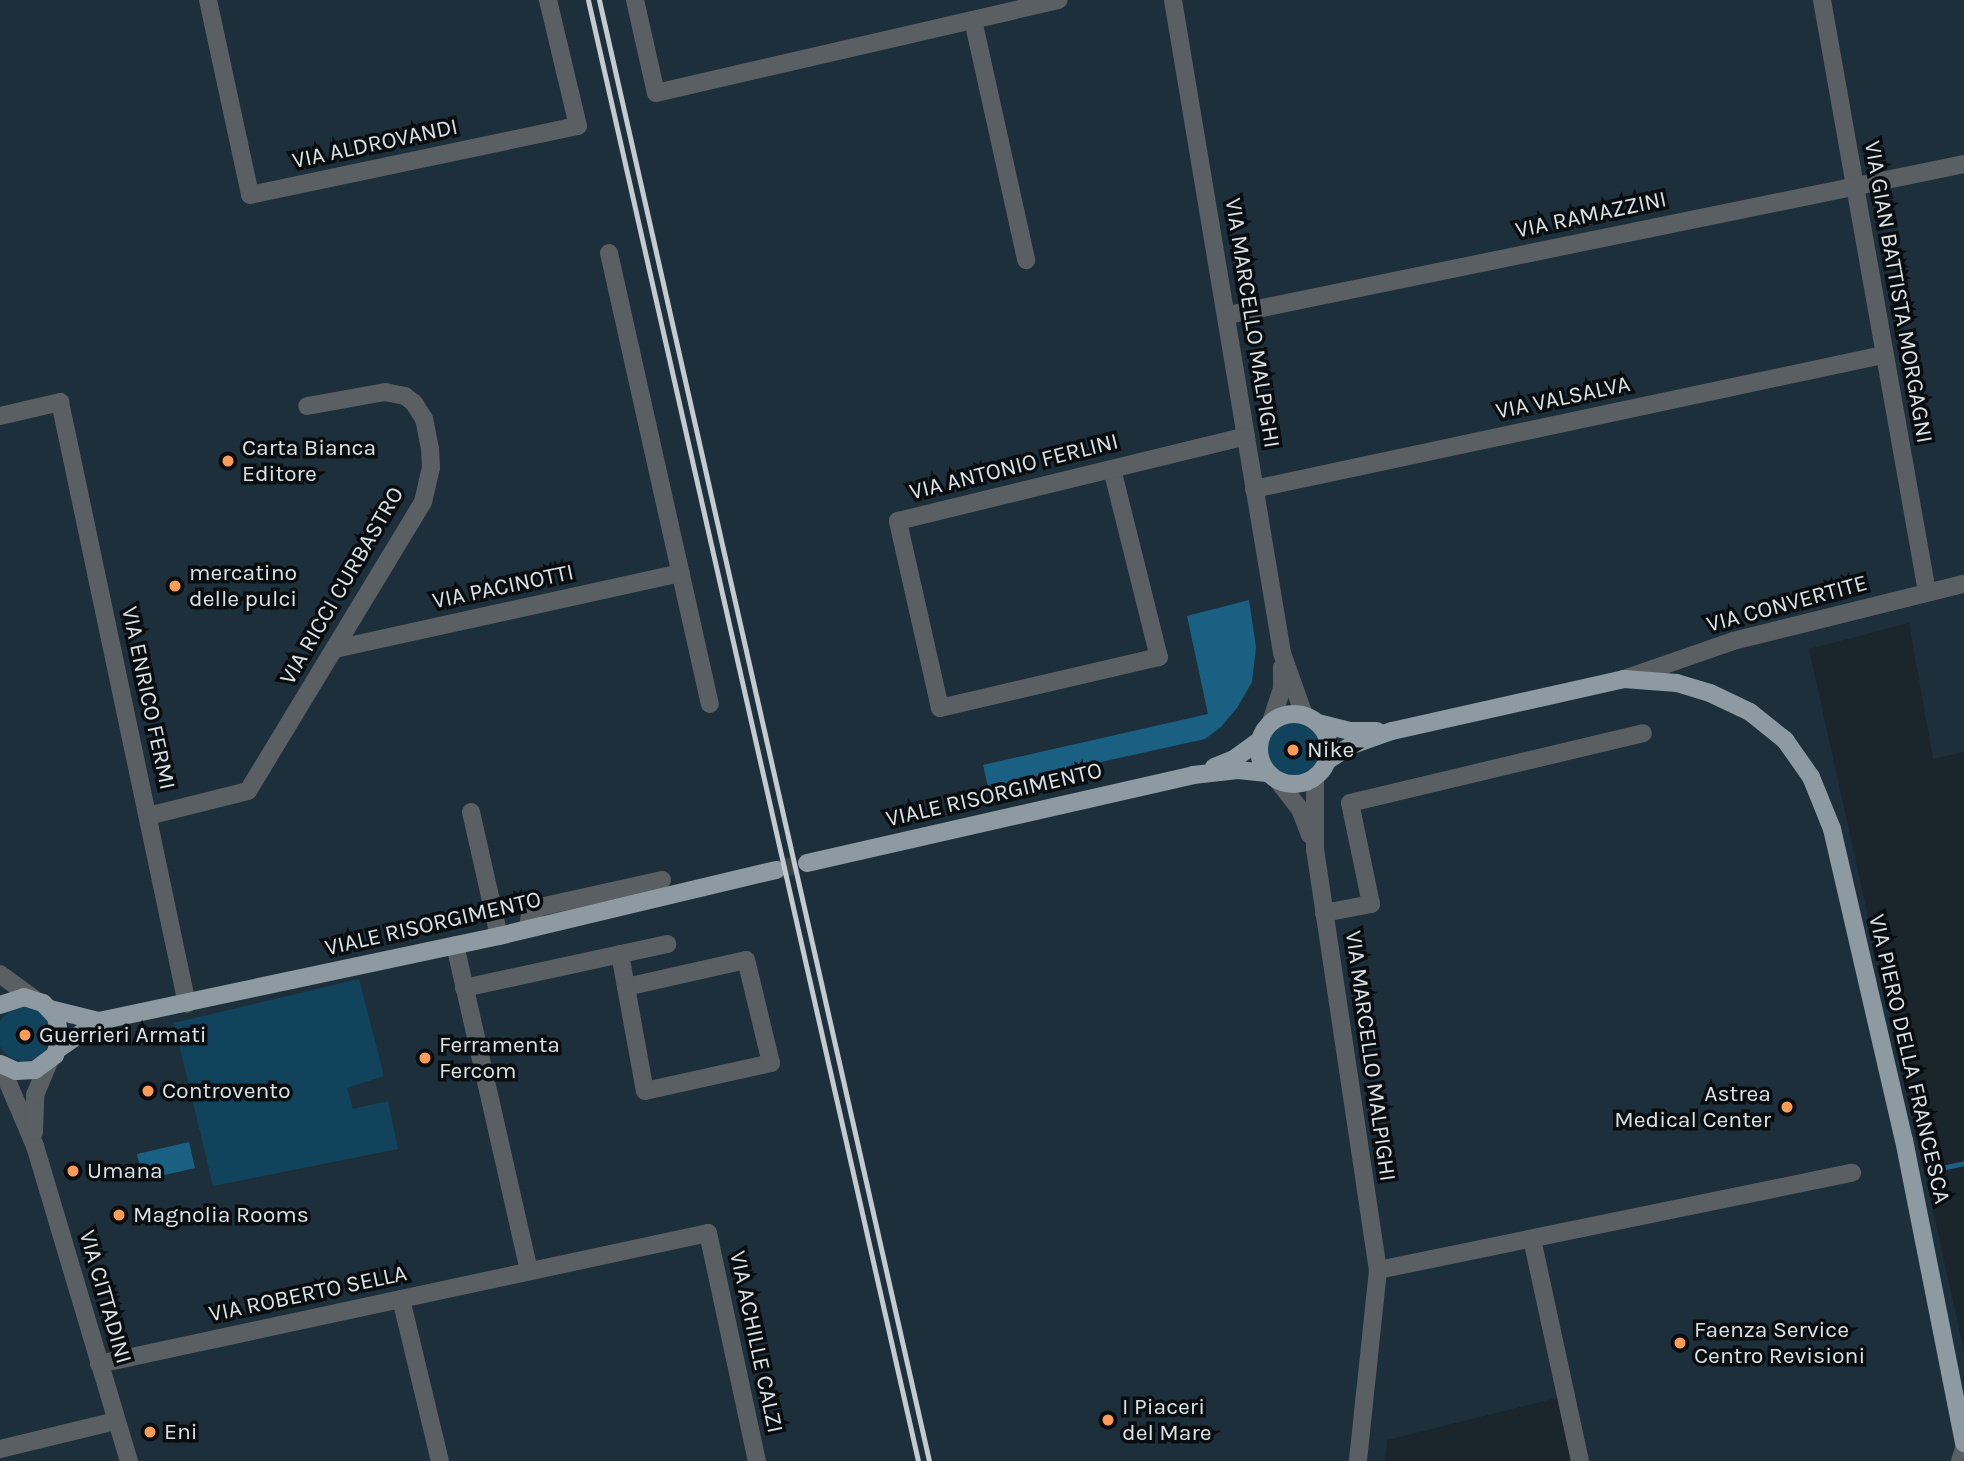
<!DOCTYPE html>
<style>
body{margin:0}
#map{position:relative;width:1964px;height:1461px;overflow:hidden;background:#1a252c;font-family:Karla,sans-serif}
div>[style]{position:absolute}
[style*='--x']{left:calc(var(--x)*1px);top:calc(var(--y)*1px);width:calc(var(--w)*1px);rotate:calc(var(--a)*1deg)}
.built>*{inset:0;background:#1d2f3a}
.green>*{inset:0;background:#11445c}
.round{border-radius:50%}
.water>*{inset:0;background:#1a6082}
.stream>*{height:5px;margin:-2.5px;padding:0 2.5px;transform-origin:2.5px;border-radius:2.5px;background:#1a6082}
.major-tunnel>*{height:18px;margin-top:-9px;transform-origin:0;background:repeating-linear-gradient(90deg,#374148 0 18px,transparent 0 27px)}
.minor>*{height:18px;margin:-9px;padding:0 9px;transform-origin:9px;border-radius:9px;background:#595f62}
.major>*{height:18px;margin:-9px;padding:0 9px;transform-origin:9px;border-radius:9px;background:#8e9aa1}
.major>.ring{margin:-9px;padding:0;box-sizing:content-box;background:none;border:18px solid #8e9aa1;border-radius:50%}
.rail>*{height:5px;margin:-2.5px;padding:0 2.5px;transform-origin:2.5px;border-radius:2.5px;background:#c3cbd0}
.dots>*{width:19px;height:19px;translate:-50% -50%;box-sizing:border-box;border:4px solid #090d10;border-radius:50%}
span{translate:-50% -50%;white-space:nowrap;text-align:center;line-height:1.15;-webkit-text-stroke:7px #090d10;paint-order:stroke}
.street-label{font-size:23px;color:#dae2e6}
.poi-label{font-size:23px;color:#dae2e6}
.left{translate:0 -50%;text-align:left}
.right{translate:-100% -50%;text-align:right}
</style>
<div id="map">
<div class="built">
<div style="clip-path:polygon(0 0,1964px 0,1964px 752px,1933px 759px,1909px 623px,1809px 649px,1964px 1351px,1964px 1461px,1589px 1461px,1573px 1394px,1387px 1440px,1385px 1461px,0 1461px)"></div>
</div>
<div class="green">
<div class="round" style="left:1265px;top:720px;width:58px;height:58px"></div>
<div style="clip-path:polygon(359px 979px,384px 1076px,347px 1088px,353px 1109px,388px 1101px,398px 1149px,213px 1186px,174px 1023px)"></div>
<div class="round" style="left:-3px;top:1007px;width:54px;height:54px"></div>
</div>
<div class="water">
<div style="clip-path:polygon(1249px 600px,1256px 647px,1252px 682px,1237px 708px,1221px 727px,1205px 739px,988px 787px,983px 765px,1208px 714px,1187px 616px)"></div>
<div style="clip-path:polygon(189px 1142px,195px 1168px,143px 1180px,137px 1154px)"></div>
</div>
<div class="stream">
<div style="--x:1927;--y:1171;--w:38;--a:-12"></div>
</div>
<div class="major-tunnel">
<div style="--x:776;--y:870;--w:32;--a:-13"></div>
</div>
<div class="minor">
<div style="--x:208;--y:0;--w:199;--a:77.8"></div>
<div style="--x:250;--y:195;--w:335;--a:-11.9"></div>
<div style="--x:578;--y:126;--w:130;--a:-103.4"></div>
<div style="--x:635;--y:0;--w:95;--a:77.3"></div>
<div style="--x:656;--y:93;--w:413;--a:-13"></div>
<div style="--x:1173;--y:0;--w:662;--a:80.52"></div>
<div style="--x:1282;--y:653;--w:66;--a:70.5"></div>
<div style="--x:1822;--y:0;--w:601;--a:79.94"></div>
<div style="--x:973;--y:20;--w:246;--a:77.5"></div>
<div style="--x:609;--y:253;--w:462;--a:77.4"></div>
<div style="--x:1228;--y:315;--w:751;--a:-11.59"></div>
<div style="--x:0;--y:416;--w:62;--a:-13.1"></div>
<div style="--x:60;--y:402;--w:615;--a:78.09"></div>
<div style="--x:1112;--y:469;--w:194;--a:76"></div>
<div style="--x:1159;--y:657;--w:225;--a:166.9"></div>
<div style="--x:940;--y:708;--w:192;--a:-102.7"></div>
<div style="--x:898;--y:521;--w:358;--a:-13.7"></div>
<div style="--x:1254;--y:489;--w:643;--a:-12.03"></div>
<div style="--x:335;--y:649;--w:354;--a:-12.4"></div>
<div style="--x:1624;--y:679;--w:115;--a:-19.2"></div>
<div style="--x:1733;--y:641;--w:238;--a:-13.9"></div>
<div style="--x:1271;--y:722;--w:35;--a:-72"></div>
<div style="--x:1282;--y:689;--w:22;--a:-90"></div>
<div style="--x:1315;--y:779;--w:70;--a:90"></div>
<div style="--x:1315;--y:849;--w:426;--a:81.5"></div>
<div style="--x:1378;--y:1270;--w:192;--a:96"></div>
<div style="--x:1278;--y:781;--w:36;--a:52"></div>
<div style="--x:1300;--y:809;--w:28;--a:69"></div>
<div style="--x:471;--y:812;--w:127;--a:77.3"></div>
<div style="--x:148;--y:816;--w:103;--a:-14"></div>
<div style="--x:248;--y:791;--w:338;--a:-58.8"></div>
<div style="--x:423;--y:502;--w:35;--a:-77"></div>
<div style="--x:431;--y:468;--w:19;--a:-93"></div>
<div style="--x:430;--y:449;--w:31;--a:-101"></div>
<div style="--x:424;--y:419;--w:19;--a:-122"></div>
<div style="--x:414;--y:403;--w:11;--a:-142"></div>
<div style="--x:405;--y:396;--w:20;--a:-169"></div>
<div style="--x:385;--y:392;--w:79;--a:169.8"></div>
<div style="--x:1324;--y:913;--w:48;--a:-10.8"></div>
<div style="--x:1371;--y:904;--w:103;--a:-101.7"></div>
<div style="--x:1350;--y:803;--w:301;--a:-13.4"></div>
<div style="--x:528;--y:928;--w:15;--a:-82"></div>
<div style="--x:530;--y:913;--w:12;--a:-31"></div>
<div style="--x:540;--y:907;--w:125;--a:-12.5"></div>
<div style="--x:455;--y:945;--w:334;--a:77.2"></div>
<div style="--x:620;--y:954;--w:139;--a:79.7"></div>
<div style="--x:645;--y:1091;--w:129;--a:-12.5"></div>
<div style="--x:771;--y:1063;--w:106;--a:-103.6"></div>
<div style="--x:746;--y:960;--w:123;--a:167.3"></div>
<div style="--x:0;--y:974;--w:42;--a:36.3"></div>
<div style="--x:464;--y:988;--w:208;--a:-12.2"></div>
<div style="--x:0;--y:1064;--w:89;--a:66.9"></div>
<div style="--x:35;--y:1146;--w:329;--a:73.4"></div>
<div style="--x:34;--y:1132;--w:37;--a:-88"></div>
<div style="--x:35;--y:1095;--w:38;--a:-67"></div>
<div style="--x:1532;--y:1239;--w:227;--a:77.8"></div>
<div style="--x:1378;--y:1270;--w:484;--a:-11.6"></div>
<div style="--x:401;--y:1299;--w:167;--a:76.5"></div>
<div style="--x:99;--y:1364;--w:623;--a:-12.14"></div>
<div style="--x:708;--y:1233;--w:233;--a:77.9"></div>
<div style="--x:0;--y:1449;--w:119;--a:-13.6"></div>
<div style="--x:1960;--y:1461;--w:13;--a:-72"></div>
</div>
<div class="major">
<div class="ring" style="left:1259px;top:714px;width:52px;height:52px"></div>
<div style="--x:1318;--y:723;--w:34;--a:14"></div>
<div style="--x:1351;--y:731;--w:26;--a:0"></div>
<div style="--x:1328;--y:760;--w:28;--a:-32"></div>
<div style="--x:1352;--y:745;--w:42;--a:-19.3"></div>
<div style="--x:1392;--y:731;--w:238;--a:-12.6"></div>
<div style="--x:1624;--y:679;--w:53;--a:4.3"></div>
<div style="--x:1677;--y:683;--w:34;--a:17"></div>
<div style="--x:1710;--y:693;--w:44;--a:25.4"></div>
<div style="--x:1750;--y:712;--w:45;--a:38.7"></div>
<div style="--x:1785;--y:740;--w:45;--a:54.9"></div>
<div style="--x:1811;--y:777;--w:56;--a:68"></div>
<div style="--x:1832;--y:829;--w:319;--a:77"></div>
<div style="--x:1904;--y:1140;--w:309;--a:78.8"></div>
<div style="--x:1214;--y:767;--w:22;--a:-22"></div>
<div style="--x:1234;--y:759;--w:31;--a:-36"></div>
<div style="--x:807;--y:863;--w:396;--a:-12.8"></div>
<div style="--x:1193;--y:775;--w:45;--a:-6.3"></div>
<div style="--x:1238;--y:770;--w:29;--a:6"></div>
<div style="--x:0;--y:1005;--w:25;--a:-18"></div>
<div style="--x:24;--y:997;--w:20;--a:18"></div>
<div style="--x:43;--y:1003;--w:19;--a:47"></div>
<div style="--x:56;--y:1017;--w:21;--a:79"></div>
<div style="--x:60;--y:1038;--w:18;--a:106"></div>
<div style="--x:55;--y:1055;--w:25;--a:143"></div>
<div style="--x:35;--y:1070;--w:19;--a:177"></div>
<div style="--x:16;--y:1071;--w:17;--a:-156"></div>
<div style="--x:50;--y:1009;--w:50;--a:13.8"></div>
<div style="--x:58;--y:1049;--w:50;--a:-34.3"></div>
<div style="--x:99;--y:1021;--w:409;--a:-12"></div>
<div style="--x:499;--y:936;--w:285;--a:-13.4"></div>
</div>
<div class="rail">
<div style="--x:588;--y:0;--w:1498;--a:77.27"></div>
<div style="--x:599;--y:0;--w:1498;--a:77.27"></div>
</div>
<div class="dots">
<div style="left:228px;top:461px;background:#fe9c57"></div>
<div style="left:175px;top:586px;background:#fe9c57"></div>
<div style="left:1293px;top:750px;background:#fe9c57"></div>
<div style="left:25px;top:1035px;background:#fe9c57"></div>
<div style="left:425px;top:1058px;background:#fe9c57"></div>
<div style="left:148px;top:1091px;background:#fe9c57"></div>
<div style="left:1787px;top:1107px;background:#fe9c57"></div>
<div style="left:73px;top:1171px;background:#fe9c57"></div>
<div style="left:119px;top:1215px;background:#fe9c57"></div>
<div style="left:1680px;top:1343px;background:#fe9c57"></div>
<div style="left:1108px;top:1420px;background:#fe9c57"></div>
<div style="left:150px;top:1432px;background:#fe9c57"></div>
</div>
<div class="street-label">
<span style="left:375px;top:144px;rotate:-12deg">VIA ALDROVANDI</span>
<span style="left:1591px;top:215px;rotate:-12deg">VIA RAMAZZINI</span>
<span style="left:1898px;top:292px;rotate:80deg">VIA GIAN BATTISTA MORGAGNI</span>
<span style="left:1252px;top:323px;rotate:81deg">VIA MARCELLO MALPIGHI</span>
<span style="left:1563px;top:398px;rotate:-12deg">VIA VALSALVA</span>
<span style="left:1014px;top:467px;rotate:-14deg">VIA ANTONIO FERLINI</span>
<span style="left:342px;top:586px;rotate:-60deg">VIA RICCI CURBASTRO</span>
<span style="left:503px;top:587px;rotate:-12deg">VIA PACINOTTI</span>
<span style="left:1787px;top:604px;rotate:-15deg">VIA CONVERTITE</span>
<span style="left:148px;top:698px;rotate:78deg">VIA ENRICO FERMI</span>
<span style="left:994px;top:795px;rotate:-13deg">VIALE RISORGIMENTO</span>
<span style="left:433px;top:924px;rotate:-13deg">VIALE RISORGIMENTO</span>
<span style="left:1370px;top:1056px;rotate:82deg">VIA MARCELLO MALPIGHI</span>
<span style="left:1909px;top:1059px;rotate:77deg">VIA PIERO DELLA FRANCESCA</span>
<span style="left:308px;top:1294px;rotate:-12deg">VIA ROBERTO SELLA</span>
<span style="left:105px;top:1297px;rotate:74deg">VIA CITTADINI</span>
<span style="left:756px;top:1342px;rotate:78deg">VIA ACHILLE CALZI</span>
</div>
<div class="poi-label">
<span class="left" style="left:242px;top:461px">Carta Bianca<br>Editore</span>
<span class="left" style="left:189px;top:586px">mercatino<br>delle pulci</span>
<span class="left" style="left:1307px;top:750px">Nike</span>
<span class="left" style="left:39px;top:1035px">Guerrieri Armati</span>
<span class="left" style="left:439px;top:1058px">Ferramenta<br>Fercom</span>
<span class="left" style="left:162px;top:1091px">Controvento</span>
<span class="right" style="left:1771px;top:1107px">Astrea<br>Medical Center</span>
<span class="left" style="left:87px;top:1171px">Umana</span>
<span class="left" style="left:133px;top:1215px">Magnolia Rooms</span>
<span class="left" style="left:1694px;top:1343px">Faenza Service<br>Centro Revisioni</span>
<span class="left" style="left:1122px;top:1420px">I Piaceri<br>del Mare</span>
<span class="left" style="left:164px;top:1432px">Eni</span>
</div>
</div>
